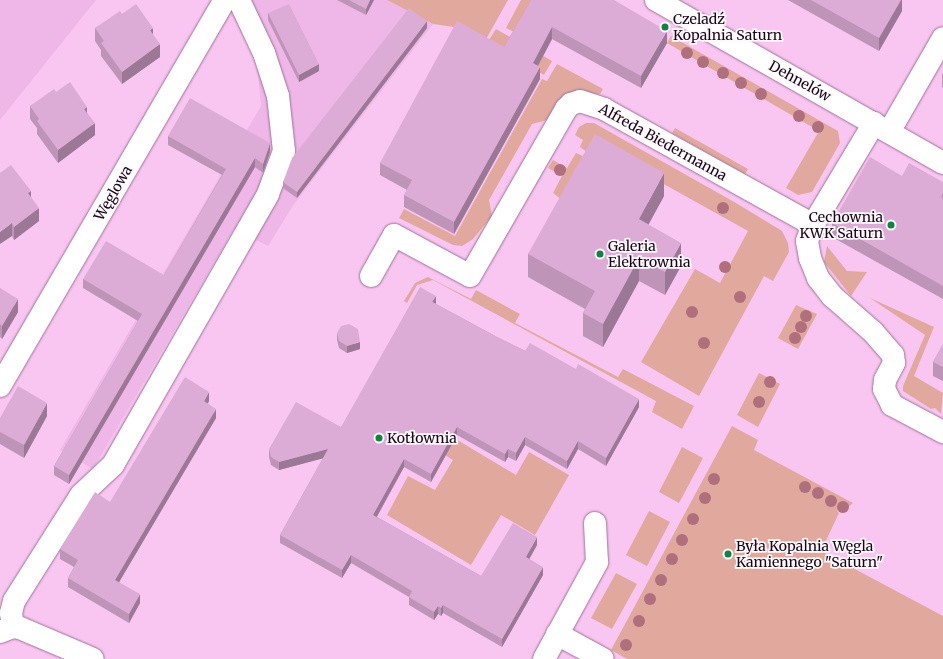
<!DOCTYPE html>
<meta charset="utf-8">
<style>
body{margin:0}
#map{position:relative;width:943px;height:659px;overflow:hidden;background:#f9c6f1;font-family:Merriweather,serif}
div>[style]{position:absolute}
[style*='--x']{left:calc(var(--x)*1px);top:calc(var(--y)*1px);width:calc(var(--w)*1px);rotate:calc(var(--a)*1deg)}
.built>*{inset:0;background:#efb7e7}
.green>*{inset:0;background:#e1a99e}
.roads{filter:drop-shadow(0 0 1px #a0729a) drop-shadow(0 0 1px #a0729a)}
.minor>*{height:22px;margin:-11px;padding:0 11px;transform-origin:11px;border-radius:11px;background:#fff}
.trees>*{width:12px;height:12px;margin:-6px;border-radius:50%;background:#b06f7c}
.wall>*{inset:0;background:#be94b8}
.shaded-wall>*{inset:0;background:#9b7896}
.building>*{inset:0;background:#ddacd6}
.dots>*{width:11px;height:11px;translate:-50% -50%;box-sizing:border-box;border:2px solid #fdf8fc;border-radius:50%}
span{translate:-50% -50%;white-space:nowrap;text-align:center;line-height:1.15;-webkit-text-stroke:3.5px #fdf8fc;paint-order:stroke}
.poi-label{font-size:14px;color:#150614}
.left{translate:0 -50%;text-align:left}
.right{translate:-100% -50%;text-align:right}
.street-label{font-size:14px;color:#150614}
</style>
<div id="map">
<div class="built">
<div style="clip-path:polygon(0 0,96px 0,0 120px)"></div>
<div style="clip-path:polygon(217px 0,387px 0,433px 24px,294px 204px,268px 246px,234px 229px,93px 469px,60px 450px,261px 106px,257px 63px,239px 10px)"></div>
</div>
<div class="green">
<div style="clip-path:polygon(387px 0,508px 0,485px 41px,461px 28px,433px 24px)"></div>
<div style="clip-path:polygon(521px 0,535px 0,516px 33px,506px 28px)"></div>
<div style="clip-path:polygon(496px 29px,552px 61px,544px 75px,487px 43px)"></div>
<div style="clip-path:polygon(671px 36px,838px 131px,840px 143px,812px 192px,798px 195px,786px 188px,819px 131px,667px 43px)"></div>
<div style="clip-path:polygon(557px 64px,603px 89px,600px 94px,581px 93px,557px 104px,547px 120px,532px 124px,489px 200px,492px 216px,473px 239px,462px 246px,453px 245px,399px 218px,404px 209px,455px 236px,542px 79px,547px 81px)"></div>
<div style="clip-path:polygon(586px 123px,594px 123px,736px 203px,782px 231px,788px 243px,789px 252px,773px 281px,764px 276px,699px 396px,641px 362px,695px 269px,720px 283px,748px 231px,592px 144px,587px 152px,580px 147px,583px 140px,575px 135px,579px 127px)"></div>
<div style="clip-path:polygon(675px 128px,748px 169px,745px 174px,672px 133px)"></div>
<div style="clip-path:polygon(576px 153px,585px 157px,561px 199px,553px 193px,562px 176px,548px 168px,553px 160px,567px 168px)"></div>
<div style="clip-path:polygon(827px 246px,847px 271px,867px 272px,851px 296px,824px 262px)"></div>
<div style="clip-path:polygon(428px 277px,471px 299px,476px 290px,520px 314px,515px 323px,618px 377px,623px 369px,694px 406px,682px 429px,652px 412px,656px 401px,433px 280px,417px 285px,407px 303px,404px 301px,415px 283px)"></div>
<div style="clip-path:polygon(870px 298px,934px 327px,914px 376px,943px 393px,941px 414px,935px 408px,931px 409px,903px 391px,903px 386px,925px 335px)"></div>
<div style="clip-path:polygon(796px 305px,817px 314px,798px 349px,778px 338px)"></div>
<div style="clip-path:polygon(759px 373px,780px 384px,758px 427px,737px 415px)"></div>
<div style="clip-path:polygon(732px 426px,758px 440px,754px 450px,853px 503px,841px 513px,836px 510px,839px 513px,821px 551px,943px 616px,943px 659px,627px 659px,611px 650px)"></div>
<div style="clip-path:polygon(454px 438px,516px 475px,529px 452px,569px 475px,535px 535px,501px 515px,471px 565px,387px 515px,408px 476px,435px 490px,453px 460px,421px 440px)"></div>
<div style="clip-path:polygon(682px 447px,703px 458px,679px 503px,659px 492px)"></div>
<div style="clip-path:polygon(649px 511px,670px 522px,647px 566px,626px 555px)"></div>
<div style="clip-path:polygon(616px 573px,637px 584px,612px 629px,591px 618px)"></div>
</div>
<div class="roads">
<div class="minor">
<div style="--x:656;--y:0;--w:330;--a:29.6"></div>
<div style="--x:889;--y:132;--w:108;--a:-60.1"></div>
<div style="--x:813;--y:225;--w:17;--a:111"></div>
<div style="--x:807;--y:241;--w:17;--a:80"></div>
<div style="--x:810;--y:258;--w:22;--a:68"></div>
<div style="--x:818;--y:278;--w:23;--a:52"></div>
<div style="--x:832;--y:296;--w:55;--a:41.3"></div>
<div style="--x:873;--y:332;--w:30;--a:49"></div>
<div style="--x:893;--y:355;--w:8;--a:83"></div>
<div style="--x:894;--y:363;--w:19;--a:118"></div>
<div style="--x:885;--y:380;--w:9;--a:96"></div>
<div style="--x:884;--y:389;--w:18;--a:63"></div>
<div style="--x:892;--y:405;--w:58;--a:27.9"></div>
<div style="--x:371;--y:276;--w:47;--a:-60.7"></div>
<div style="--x:394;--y:235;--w:86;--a:28.3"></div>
<div style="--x:470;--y:276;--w:193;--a:-60.1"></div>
<div style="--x:566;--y:109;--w:7;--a:-45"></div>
<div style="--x:571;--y:104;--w:9;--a:-18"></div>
<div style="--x:580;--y:101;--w:25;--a:18"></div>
<div style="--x:604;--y:109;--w:239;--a:29"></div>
<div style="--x:813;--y:225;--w:119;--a:-59.1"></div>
<div style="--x:0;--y:386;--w:447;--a:-59.8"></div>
<div style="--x:13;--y:627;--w:14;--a:-98"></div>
<div style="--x:11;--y:613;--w:12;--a:-76"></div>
<div style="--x:14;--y:601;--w:125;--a:-57.7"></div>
<div style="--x:81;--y:495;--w:44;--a:-43.2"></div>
<div style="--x:113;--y:465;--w:312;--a:-60.2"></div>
<div style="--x:268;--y:194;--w:46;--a:-69.6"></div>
<div style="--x:284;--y:151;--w:55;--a:-96.2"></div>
<div style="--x:278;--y:96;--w:45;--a:-108"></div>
<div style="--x:264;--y:53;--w:59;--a:-115.3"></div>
<div style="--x:0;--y:632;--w:14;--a:-21"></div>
<div style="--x:13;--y:627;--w:7;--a:8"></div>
<div style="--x:20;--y:628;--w:79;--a:23"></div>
<div style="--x:557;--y:634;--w:52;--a:28.5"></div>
<div style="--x:544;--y:659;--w:111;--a:-61.3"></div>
<div style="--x:597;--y:562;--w:39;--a:-93"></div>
</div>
</div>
<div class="trees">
<div style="left:687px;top:53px"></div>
<div style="left:703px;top:62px"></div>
<div style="left:723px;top:73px"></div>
<div style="left:741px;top:83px"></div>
<div style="left:761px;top:94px"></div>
<div style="left:799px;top:116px"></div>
<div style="left:818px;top:127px"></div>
<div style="left:560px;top:170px"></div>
<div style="left:723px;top:208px"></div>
<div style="left:725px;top:267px"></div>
<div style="left:740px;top:297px"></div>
<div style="left:692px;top:312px"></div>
<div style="left:806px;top:316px"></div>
<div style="left:801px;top:327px"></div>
<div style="left:795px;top:338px"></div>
<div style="left:704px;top:343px"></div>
<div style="left:770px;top:382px"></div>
<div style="left:759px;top:402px"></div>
<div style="left:714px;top:479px"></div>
<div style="left:805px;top:487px"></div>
<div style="left:818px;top:493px"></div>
<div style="left:705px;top:498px"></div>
<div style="left:831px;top:501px"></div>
<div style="left:843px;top:507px"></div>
<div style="left:693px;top:519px"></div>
<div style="left:682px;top:540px"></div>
<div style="left:672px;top:559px"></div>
<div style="left:661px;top:580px"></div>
<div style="left:650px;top:599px"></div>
<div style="left:639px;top:621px"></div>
<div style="left:626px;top:645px"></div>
</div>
<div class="wall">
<div style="clip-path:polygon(337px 0,374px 0,366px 15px)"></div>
<div style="clip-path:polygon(531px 0,667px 43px,641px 88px,552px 39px,538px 66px,540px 79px,454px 234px,404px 207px,404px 195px,407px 190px,380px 175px,380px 163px,504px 47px)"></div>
<div style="clip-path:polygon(788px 0,902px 0,902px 11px,879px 51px)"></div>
<div style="clip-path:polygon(268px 13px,319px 71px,299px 82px,268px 20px)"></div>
<div style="clip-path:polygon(122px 14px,153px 35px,160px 57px,122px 84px,101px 56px,101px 50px,95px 41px,95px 28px)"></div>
<div style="clip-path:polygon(427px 28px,297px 198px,283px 188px,283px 182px)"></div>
<div style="clip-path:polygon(943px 72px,943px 88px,942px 87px,942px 75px)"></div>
<div style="clip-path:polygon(56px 92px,87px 112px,95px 135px,58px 163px,37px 134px,37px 128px,30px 119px,30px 106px)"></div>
<div style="clip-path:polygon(168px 136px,270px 152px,263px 173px,255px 167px,69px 484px,54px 475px,54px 466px,138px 321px,83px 288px,83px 279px,164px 275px,222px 175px,168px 145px)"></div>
<div style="clip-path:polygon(0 173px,31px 197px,39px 221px,14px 240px,12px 236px)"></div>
<div style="clip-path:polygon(902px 176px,943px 182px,943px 299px,832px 237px,832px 223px)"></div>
<div style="clip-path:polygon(664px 196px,648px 225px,681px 266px,665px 295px,639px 281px,603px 347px,583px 336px,583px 313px,585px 309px,528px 277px,528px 254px)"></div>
<div style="clip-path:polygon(0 288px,18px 312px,2px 339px,0 337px)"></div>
<div style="clip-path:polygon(436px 304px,497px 337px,639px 407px,606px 466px,578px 449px,567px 469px,525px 445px,516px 461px,508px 457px,505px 462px,457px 435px,431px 482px,404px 467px,377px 517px,481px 576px,537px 545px,529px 559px,543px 575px,502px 647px,443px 613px,441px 616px,438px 614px,434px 620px,409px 605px,409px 597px,351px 563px,342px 578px,280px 543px,280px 535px,323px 458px,279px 470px,271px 465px,269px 457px,269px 449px,341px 427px)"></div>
<div style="clip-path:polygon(337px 333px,360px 349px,347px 353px,339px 348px,337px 340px)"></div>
<div style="clip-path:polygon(943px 344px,943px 381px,933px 376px,933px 362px)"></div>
<div style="clip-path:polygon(209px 401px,208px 404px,216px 418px,119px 582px,140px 603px,129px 623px,68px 587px,68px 578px,74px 567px,60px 559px,60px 549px,110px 502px)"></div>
<div style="clip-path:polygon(47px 416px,24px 458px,0 444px,0 418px)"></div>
</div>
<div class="shaded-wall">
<div style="clip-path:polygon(370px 0,374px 0,366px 15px,366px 9px)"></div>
<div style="clip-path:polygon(901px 0,902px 0,902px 11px,879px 51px,879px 38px)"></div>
<div style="clip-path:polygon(427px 21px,427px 28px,297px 198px,297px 192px)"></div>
<div style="clip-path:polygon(552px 27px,552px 39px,533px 75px,533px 63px)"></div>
<div style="clip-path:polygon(153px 28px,153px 41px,150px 30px)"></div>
<div style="clip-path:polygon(667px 31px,667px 43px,641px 88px,641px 76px)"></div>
<div style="clip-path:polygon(160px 44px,160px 57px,122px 84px,122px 72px)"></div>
<div style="clip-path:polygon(319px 64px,319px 71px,299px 82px,299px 75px)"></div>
<div style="clip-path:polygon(540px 67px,540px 79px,454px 234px,454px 222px)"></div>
<div style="clip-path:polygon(87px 107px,87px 119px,84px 109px)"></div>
<div style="clip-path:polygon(95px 123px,95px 135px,58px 163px,58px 150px)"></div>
<div style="clip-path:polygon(270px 143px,270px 152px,263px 173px,263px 164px)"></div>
<div style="clip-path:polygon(255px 158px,255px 167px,69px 484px,69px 475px)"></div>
<div style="clip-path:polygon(664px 173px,664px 196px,639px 242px,639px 219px)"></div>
<div style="clip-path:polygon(31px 191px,31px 204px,28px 193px)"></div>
<div style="clip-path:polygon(39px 208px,39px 221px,14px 240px,14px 227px)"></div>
<div style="clip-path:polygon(12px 223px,12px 236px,0 244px,0 232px)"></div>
<div style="clip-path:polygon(681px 243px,681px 266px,665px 295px,665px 272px)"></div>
<div style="clip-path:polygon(639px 258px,639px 281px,603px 347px,603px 324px)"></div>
<div style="clip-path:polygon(436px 296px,436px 304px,432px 302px)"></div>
<div style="clip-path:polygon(18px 299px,18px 312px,2px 339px,2px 326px)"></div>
<div style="clip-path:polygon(360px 342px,360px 349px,347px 353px,347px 346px)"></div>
<div style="clip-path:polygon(209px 392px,209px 401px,204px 410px,204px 401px)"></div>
<div style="clip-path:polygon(639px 399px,639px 407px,606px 466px,606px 458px)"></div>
<div style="clip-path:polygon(47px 403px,47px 416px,24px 458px,24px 445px)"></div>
<div style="clip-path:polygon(216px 409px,216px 418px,115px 589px,115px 580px)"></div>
<div style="clip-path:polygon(457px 427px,457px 435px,431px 482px,431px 474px)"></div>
<div style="clip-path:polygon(525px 437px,525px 445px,516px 461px,516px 453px)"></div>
<div style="clip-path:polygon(578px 441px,578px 449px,567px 469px,567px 461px)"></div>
<div style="clip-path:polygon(328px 449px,328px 457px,279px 470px,279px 462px)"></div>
<div style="clip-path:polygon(508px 449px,508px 457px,505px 462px,505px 454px)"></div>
<div style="clip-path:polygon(404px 459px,404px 467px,373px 523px,373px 515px)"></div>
<div style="clip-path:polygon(537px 537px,537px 545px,526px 565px,526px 557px)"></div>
<div style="clip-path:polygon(351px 555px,351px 563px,342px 578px,342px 570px)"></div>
<div style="clip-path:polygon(543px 567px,543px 575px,502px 647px,502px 639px)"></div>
<div style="clip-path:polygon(140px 594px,140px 603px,129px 623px,129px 614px)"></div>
<div style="clip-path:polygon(443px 605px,443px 613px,441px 616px,441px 608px)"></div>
<div style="clip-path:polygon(438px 606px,438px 614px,434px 620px,434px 612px)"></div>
</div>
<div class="building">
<div style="clip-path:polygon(349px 0,370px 0,366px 9px)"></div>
<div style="clip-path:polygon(531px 0,614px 0,667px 31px,641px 76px,552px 27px,533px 63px,540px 67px,454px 222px,404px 195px,412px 180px,380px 163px,457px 21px,504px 47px)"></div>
<div style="clip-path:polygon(811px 0,901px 0,879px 38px)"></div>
<div style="clip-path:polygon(136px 4px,153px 28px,150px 30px,160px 44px,122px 72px,101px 43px,104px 41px,95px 28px,120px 11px,122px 14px)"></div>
<div style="clip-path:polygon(289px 4px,319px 64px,299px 75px,268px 13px)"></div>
<div style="clip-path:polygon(409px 8px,427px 21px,297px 192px,283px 182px,292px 158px)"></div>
<div style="clip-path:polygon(70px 82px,87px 107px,84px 109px,95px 123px,58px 150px,37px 121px,39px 119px,30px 106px,54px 89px,56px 92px)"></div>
<div style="clip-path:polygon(190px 98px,270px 143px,263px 164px,255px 158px,69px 475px,54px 466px,142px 314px,83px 279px,106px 241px,164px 275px,226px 169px,168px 136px)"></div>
<div style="clip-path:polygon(595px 134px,664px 173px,639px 219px,681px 243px,665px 272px,639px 258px,603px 324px,583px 313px,595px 291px,528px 254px)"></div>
<div style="clip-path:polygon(870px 157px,902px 176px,909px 163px,943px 182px,943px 193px,941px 197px,943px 199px,943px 286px,832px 223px)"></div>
<div style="clip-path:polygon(11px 165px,31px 191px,28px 193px,39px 208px,14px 227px,12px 223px,0 232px,0 173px)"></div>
<div style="clip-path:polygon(420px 287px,436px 296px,432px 302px,497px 337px,525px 351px,530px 343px,576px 369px,578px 364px,639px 399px,606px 458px,578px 441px,567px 461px,525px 437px,516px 453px,508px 449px,505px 454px,457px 427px,431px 474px,404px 459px,373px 515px,481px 576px,513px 523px,537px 537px,526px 557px,543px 567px,502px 639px,443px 605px,441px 608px,438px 606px,434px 612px,409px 597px,412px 591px,351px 555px,342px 570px,280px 535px,328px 449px,279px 462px,271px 457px,269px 449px,296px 402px,341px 427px)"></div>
<div style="clip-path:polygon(0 288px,18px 299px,2px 326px,0 324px)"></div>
<div style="clip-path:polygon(349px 324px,358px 329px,360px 342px,347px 346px,339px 341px,337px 333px,341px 326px)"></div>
<div style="clip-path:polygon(943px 344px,943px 367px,933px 362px)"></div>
<div style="clip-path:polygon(185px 377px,209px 392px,204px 401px,216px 409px,115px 580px,140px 594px,129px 614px,68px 578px,78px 560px,60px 549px,95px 492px,110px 502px)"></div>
<div style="clip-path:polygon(18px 386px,47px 403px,24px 445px,0 432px,0 418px)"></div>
</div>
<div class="dots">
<div style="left:665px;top:27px;background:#088742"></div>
<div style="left:891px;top:225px;background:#088742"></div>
<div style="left:600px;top:254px;background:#088742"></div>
<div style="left:379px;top:438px;background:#088742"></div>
<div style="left:728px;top:554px;background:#088742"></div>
</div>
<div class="poi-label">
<span class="left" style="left:673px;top:27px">Czeladź<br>Kopalnia Saturn</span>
<span class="right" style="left:883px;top:225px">Cechownia<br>KWK Saturn</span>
<span class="left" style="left:608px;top:254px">Galeria<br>Elektrownia</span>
<span class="left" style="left:387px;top:438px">Kotłownia</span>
<span class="left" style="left:736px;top:554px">Była Kopalnia Węgla<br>Kamiennego "Saturn"</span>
</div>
<div class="street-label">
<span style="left:800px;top:81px;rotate:29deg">Dehnelów</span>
<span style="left:663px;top:142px;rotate:29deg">Alfreda Biedermanna</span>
<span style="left:113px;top:193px;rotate:-60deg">Węglowa</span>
</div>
</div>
